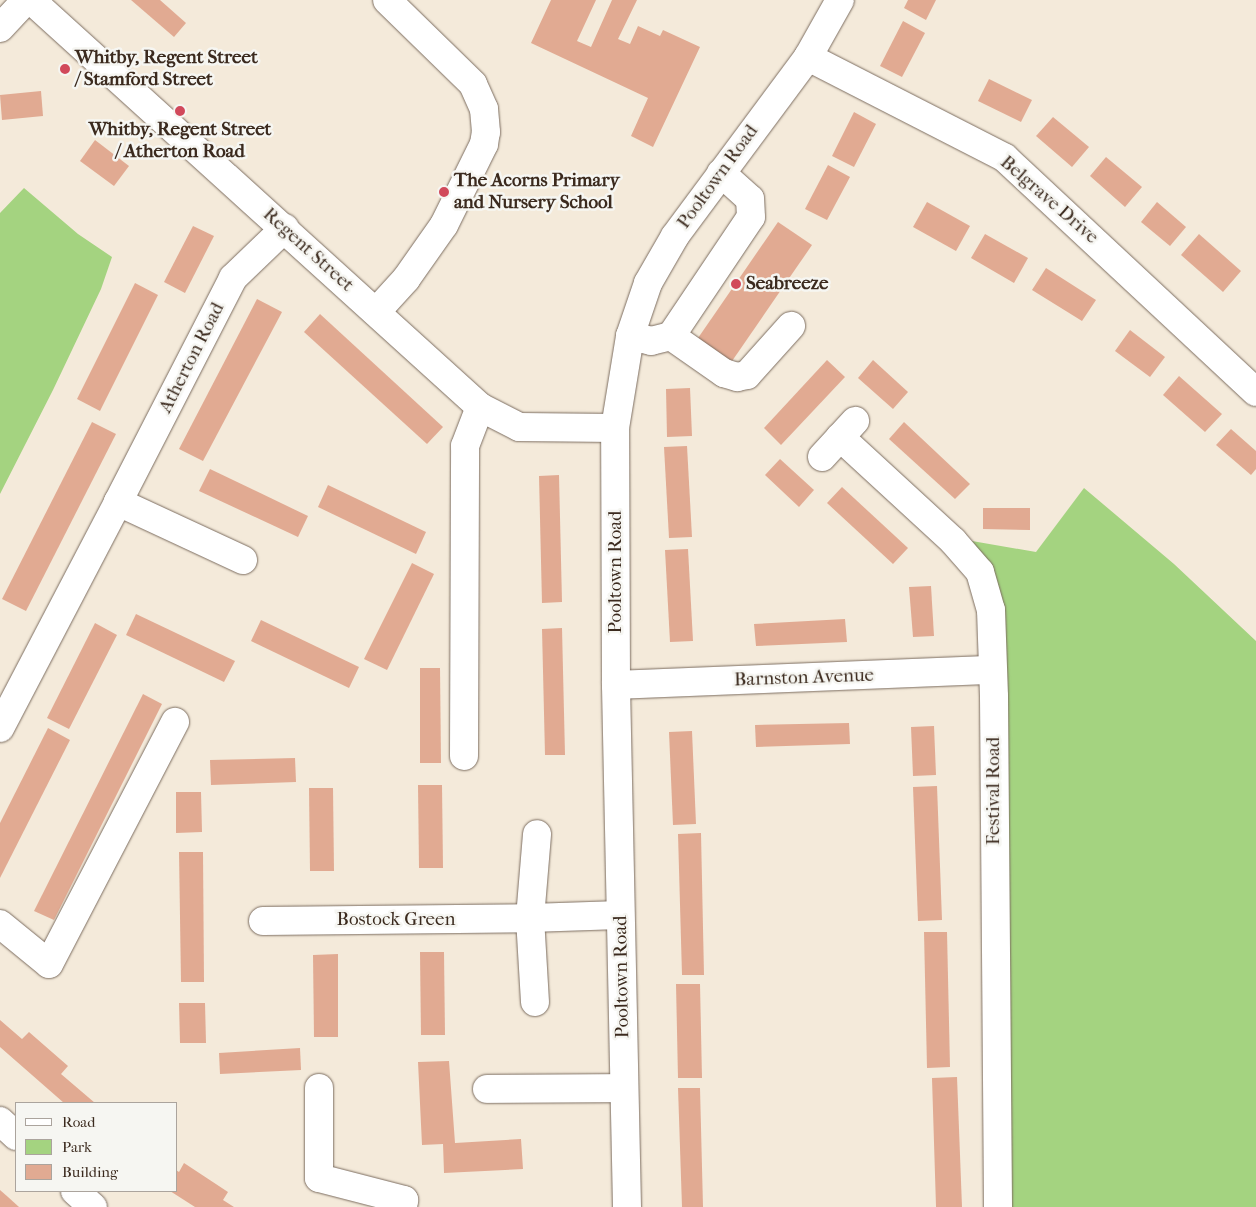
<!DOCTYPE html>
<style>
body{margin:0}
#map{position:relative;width:1256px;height:1207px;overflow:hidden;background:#f4eada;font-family:"IM FELL French Canon",serif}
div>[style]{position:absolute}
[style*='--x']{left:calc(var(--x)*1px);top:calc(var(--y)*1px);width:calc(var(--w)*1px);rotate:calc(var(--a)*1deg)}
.green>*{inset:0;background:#a4d380}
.building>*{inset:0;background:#e1aa92}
.roads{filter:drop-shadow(0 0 1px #7c6d60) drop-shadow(0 0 1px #7c6d60)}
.minor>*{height:28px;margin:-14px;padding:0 14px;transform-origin:14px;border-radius:14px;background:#fff}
.dots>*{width:14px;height:14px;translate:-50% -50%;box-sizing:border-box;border:2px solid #f6f6f2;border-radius:50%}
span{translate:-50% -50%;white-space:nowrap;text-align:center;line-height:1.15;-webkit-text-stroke:5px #f6f6f2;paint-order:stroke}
.poi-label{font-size:19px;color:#3b2a1e;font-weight:700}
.left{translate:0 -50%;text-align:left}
.street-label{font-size:19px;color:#3b2a1e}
.legend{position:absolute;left:15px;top:1102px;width:162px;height:90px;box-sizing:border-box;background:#f6f6f2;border:1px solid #aba49d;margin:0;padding:6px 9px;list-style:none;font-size:15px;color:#3b2a1e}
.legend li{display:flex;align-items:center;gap:10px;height:25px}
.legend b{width:25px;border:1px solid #aba49d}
</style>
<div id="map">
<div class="green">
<div style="clip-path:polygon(24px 188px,78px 234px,112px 257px,101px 289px,53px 390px,0 494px,0 213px)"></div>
<div style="clip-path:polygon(1084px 488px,1174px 564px,1256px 641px,1256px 1207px,1007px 1207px,992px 568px,972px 541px,1036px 552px)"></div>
</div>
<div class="building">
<div style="clip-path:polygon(131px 0,160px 0,186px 23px,174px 37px)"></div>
<div style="clip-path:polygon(551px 0,596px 0,577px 41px,591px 47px,612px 0,637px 0,618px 39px,630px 44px,638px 26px,660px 36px,663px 30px,700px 47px,653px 147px,631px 136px,648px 98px,531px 43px)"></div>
<div style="clip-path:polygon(908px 0,936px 0,926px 20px,904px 8px)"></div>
<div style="clip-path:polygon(903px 21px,925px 33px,902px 77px,880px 66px)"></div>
<div style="clip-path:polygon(989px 79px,1032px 100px,1021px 122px,978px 101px)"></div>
<div style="clip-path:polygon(41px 91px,43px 116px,2px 120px,0 95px)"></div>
<div style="clip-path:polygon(854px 112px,876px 124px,854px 167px,832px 156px)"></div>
<div style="clip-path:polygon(1053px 117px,1089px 147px,1072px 167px,1036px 136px)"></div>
<div style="clip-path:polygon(95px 140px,129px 166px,114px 186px,80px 161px)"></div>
<div style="clip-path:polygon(1106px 157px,1142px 187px,1125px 207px,1090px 176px)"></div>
<div style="clip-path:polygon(828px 165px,850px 177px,827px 220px,805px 209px)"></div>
<div style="clip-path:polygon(927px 202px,970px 226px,956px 251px,913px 227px)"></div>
<div style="clip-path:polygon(1157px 202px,1186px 227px,1170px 246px,1141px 222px)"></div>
<div style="clip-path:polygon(778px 222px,812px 245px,730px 364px,696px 341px)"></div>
<div style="clip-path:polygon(193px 226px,214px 236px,185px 293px,164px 282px)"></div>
<div style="clip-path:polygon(985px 234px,1028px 258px,1014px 283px,971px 258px)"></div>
<div style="clip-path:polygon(1199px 234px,1241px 271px,1223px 292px,1181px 255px)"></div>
<div style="clip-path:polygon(1046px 268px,1096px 300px,1082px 321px,1032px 290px)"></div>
<div style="clip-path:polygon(135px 283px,158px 295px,100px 411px,77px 399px)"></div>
<div style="clip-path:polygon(257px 299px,282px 312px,203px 461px,179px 449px)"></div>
<div style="clip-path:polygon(320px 314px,443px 427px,427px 444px,304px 332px)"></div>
<div style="clip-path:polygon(1130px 330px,1165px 357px,1150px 377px,1115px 351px)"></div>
<div style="clip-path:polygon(827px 360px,845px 377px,781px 445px,764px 428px)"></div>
<div style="clip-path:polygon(873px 360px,908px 392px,893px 409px,858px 378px)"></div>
<div style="clip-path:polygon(1179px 376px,1222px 414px,1205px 432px,1163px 395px)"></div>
<div style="clip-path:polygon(690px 388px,692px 436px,667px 437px,666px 389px)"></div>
<div style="clip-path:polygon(92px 422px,116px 434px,26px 611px,2px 599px)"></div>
<div style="clip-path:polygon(904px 422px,970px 484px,955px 499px,889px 439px)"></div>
<div style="clip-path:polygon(1231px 429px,1256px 451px,1256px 469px,1251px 475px,1216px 445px)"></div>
<div style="clip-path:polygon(687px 446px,692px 537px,669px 538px,664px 447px)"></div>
<div style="clip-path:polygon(780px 459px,814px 490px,799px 507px,765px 475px)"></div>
<div style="clip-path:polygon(210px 469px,308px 516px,298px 537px,199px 491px)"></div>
<div style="clip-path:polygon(559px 475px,562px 602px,542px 603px,539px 476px)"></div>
<div style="clip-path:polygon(328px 485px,426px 532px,416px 554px,318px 507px)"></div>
<div style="clip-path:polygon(842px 487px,908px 548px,893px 564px,827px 503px)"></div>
<div style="clip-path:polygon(983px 508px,1030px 508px,1030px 530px,983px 529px)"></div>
<div style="clip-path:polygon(688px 549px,693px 641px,670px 642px,665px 550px)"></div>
<div style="clip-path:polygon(412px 563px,434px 574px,387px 670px,364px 659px)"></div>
<div style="clip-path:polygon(931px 586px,934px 636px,913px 637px,909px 587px)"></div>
<div style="clip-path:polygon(136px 614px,235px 661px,224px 682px,126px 635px)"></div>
<div style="clip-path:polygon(845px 619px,847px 642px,756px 646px,754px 624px)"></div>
<div style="clip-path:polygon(261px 620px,359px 667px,349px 688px,251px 641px)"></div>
<div style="clip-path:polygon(95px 623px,117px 635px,69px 729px,47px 718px)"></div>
<div style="clip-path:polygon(562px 628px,565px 755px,545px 755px,542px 629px)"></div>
<div style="clip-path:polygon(420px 668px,440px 668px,441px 763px,420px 763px)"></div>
<div style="clip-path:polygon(143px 694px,162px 704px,54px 920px,34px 911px)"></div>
<div style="clip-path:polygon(849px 723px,850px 744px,756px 747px,755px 725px)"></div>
<div style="clip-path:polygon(934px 726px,936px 775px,913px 776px,911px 727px)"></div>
<div style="clip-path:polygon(48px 728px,70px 740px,0 878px,0 823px)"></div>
<div style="clip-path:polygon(692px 731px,696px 824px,673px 825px,669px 732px)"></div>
<div style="clip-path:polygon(295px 758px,296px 782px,211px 785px,210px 760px)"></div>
<div style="clip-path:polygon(418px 785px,442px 785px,443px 868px,419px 868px)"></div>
<div style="clip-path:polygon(937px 786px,942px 920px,918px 921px,913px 787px)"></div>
<div style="clip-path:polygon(309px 788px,333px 788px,334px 871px,310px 871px)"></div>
<div style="clip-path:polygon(176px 792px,201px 792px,202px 832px,176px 833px)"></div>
<div style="clip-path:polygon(701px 833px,704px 975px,682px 975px,678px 834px)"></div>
<div style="clip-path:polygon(179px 852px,203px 852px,204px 982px,181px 982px)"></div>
<div style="clip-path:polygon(924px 932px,947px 932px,950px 1067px,927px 1068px)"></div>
<div style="clip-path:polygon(420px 952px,444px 952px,445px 1035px,421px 1035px)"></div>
<div style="clip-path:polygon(338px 954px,338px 1037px,314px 1037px,313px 955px)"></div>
<div style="clip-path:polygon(676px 984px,700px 984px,702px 1078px,678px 1078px)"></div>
<div style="clip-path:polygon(179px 1003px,205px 1003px,206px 1043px,180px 1043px)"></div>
<div style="clip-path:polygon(0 1020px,22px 1039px,29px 1032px,68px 1066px,61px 1074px,95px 1103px,64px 1103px,0 1047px)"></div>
<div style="clip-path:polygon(300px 1048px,301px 1070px,220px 1074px,219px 1053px)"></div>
<div style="clip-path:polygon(449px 1061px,455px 1143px,521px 1139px,523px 1169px,444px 1173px,443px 1144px,422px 1145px,418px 1062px)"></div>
<div style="clip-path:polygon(957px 1077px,962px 1207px,936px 1207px,932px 1078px)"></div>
<div style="clip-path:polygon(678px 1088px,700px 1088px,703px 1207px,682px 1207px)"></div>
<div style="clip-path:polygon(184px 1163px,228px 1192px,223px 1200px,234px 1207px,195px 1207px,170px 1191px,176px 1191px,176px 1170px,179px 1172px)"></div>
<div style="clip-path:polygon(0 1190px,8px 1197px,19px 1207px,0 1207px)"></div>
</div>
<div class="roads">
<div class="minor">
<div style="--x:31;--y:0;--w:606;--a:42.19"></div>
<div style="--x:480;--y:407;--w:44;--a:27.1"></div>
<div style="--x:519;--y:427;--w:96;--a:0.6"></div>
<div style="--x:0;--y:28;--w:38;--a:-47"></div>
<div style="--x:808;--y:57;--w:221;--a:27.1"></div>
<div style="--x:1005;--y:158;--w:343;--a:43"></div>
<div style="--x:376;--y:312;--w:45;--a:-47.7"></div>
<div style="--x:406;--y:279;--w:66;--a:-54.9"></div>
<div style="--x:444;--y:225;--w:90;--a:-63.7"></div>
<div style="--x:484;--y:144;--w:12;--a:-81"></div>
<div style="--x:486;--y:132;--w:23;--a:-95"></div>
<div style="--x:484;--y:109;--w:27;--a:-114"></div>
<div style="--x:473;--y:84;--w:120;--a:-135.7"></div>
<div style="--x:630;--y:336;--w:22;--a:13"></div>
<div style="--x:651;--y:341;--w:21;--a:-14"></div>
<div style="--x:671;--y:336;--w:143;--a:-56.1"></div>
<div style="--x:751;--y:217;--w:18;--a:-93"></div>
<div style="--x:750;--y:199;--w:39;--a:-138"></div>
<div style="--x:671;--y:336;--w:65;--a:34.9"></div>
<div style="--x:724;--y:373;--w:14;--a:17"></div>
<div style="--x:737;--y:377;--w:10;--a:-11"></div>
<div style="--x:747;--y:375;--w:66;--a:-48.1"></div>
<div style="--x:840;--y:437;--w:154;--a:42.6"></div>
<div style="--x:953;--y:541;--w:41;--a:48.9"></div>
<div style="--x:980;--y:572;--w:40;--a:74"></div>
<div style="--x:991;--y:610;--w:87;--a:88"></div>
<div style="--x:994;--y:697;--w:510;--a:89.55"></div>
<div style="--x:822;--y:457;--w:49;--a:-47.5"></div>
<div style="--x:243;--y:560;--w:138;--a:-155.1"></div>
<div style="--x:118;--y:502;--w:252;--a:-62.8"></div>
<div style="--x:233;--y:278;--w:72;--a:-43.9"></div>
<div style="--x:616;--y:685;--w:376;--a:-2.3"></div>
<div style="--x:0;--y:728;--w:255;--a:-62.4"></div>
<div style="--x:464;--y:756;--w:310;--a:-89.8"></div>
<div style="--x:465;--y:446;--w:42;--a:-69"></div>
<div style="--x:263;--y:921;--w:267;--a:-0.6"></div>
<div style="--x:530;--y:918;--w:90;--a:-1.9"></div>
<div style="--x:0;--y:924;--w:63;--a:39.2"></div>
<div style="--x:49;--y:964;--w:273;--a:-62.5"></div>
<div style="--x:535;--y:1002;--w:84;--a:-93.4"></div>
<div style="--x:530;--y:918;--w:84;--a:-85.2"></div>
<div style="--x:319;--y:1088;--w:90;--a:90"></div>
<div style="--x:319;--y:1178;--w:88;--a:14.5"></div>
<div style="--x:404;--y:1200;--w:7;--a:98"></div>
<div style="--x:487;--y:1089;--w:137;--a:-0.4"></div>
<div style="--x:0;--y:1121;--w:22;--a:43"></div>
<div style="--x:75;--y:1191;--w:24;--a:42"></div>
<div style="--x:627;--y:1207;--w:522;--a:-91.21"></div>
<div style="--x:616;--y:685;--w:257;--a:-90.2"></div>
<div style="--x:615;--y:428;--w:93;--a:-80.7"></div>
<div style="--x:630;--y:336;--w:56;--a:-71.2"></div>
<div style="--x:648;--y:283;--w:54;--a:-60.1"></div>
<div style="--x:675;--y:236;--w:223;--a:-53.4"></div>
<div style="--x:808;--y:57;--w:65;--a:-60.7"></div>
</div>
</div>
<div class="dots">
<div style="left:65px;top:69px;background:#d1495b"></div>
<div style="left:180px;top:111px;background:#d1495b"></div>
<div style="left:444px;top:192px;background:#d1495b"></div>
<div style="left:736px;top:284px;background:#d1495b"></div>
</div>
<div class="poi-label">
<span class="left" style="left:75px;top:69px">Whitby, Regent Street<br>/ Stamford Street</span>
<span style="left:180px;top:141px">Whitby, Regent Street<br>/ Atherton Road</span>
<span class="left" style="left:454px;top:192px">The Acorns Primary<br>and Nursery School</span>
<span class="left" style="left:746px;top:284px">Seabreeze</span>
</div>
<div class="street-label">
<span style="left:718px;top:177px;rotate:-54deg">Pooltown Road</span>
<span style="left:1049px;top:200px;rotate:41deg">Belgrave Drive</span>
<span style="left:308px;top:250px;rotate:42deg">Regent Street</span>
<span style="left:192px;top:358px;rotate:-63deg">Atherton Road</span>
<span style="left:616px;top:572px;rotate:-90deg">Pooltown Road</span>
<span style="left:804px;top:678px;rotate:-2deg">Barnston Avenue</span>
<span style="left:994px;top:791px;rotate:-90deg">Festival Road</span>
<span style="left:396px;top:920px">Bostock Green</span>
<span style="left:622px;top:977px;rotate:-91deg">Pooltown Road</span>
</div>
<ul class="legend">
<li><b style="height:6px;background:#fff"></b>Road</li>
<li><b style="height:14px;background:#a4d380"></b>Park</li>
<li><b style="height:14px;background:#e1aa92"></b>Building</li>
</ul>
</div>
